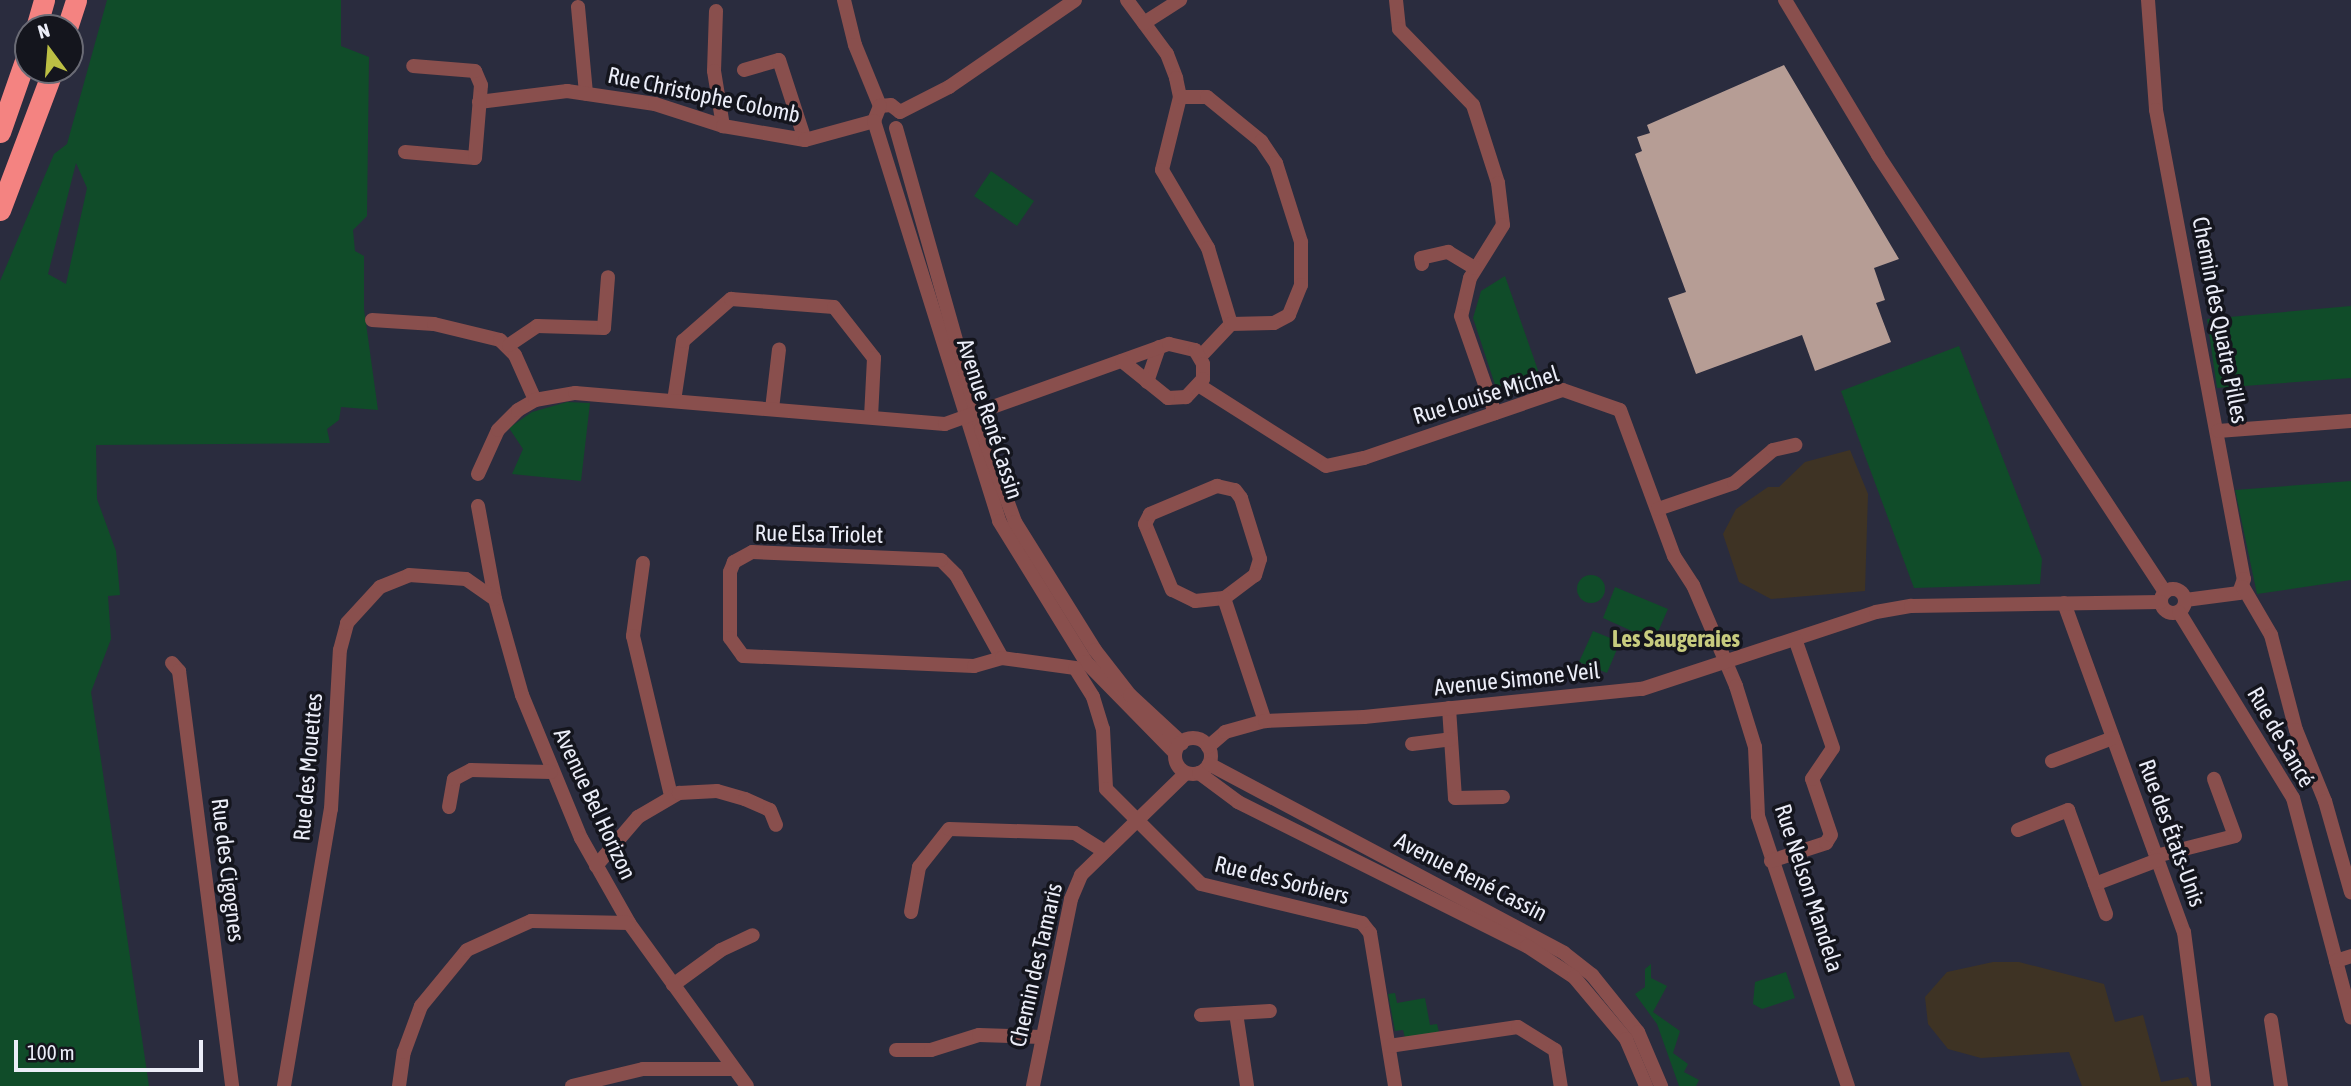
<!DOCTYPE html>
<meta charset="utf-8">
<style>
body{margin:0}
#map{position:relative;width:2351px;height:1086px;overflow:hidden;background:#2a2c3e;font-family:"Asap Condensed",sans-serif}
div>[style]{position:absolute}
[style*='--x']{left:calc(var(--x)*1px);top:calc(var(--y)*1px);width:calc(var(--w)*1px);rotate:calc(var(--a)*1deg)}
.education>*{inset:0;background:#3e3324}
.green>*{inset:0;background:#104c29}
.round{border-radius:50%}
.building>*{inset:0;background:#b69d95}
.minor>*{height:14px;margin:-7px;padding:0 7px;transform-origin:7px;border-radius:7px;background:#894f4d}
.minor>.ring{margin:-7px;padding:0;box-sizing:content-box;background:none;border:14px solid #894f4d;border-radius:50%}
.highway>*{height:21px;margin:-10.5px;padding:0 10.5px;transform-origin:10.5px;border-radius:10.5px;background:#f48381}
span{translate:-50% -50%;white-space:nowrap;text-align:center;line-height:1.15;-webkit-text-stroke:7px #14151d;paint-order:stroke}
.street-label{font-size:23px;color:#ebedf8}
.neighbourhood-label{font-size:24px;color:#c7cb7e;font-weight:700}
.north{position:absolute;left:14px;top:14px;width:70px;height:70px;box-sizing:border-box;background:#14151d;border:2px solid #6a6b75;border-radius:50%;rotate:344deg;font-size:19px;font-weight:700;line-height:28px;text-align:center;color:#ebedf8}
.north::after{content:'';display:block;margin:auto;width:24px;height:32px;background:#bcbf44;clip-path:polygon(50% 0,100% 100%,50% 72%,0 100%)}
.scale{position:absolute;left:14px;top:1040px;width:189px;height:32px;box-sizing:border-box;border:4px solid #ebedf8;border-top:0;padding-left:9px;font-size:21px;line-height:24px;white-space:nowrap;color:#ebedf8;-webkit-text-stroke:5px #14151d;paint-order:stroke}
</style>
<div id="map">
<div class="education">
<div style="clip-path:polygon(1850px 450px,1868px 494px,1865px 591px,1771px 599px,1739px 582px,1723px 534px,1736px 509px,1768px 487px,1779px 487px,1805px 462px)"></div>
<div style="clip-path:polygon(1993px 962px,2019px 962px,2104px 984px,2115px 1022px,2143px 1015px,2161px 1082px,2188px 1077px,2193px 1086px,2082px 1086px,2069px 1052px,1981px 1058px,1948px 1049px,1928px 1024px,1925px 997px,1947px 972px)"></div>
</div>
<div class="green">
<div style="clip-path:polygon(evenodd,107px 0,341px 0,341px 46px,369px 57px,367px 216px,353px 230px,355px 251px,364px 256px,364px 309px,378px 410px,341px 407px,339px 420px,327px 429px,330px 443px,96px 445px,97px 499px,116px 551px,120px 595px,108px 596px,111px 639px,91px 692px,149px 1086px,0 1086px,0 281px,54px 154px,67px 144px,107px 0,76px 163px,87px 188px,66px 284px,48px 274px,76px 163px)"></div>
<div style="clip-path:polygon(991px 171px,1034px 201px,1017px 226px,974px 196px)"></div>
<div style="clip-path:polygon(1505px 276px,1541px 379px,1500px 400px,1473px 318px,1481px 291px)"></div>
<div style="clip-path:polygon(2351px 306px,2351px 378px,2217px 388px,2207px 319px)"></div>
<div style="clip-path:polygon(1959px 346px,2042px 559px,2040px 584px,1914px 588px,1841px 391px)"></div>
<div style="clip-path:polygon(567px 402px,590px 403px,581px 481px,512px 474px,523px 449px,509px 428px,532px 412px)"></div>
<div style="clip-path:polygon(2351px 481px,2351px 580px,2257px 594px,2235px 490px)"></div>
<div class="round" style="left:1577px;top:575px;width:28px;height:28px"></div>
<div style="clip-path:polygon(1615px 587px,1668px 609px,1654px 641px,1603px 618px)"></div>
<div style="clip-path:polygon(1593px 631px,1620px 642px,1607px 673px,1579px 662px)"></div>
<div style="clip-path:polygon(1651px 964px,1651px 978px,1667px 986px,1653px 1012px,1680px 1031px,1673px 1053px,1688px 1064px,1684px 1072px,1699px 1080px,1696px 1086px,1679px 1086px,1657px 1024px,1635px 994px,1645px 987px,1645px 969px)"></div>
<div style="clip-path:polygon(1786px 972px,1795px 998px,1762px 1009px,1753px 1004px,1755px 982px)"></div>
<div style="clip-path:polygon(1395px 993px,1397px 1003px,1425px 998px,1430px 1025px,1437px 1024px,1439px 1032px,1405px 1038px,1403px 1030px,1395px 1031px,1388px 994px)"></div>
</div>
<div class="building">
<div style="clip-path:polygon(1784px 65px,1899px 259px,1874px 268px,1885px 300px,1876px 303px,1891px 342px,1815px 371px,1802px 335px,1696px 374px,1668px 298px,1686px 292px,1635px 154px,1642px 151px,1637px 137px,1650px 133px,1647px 125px)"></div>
</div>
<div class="minor">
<div style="--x:844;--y:0;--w:46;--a:76.3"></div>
<div style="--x:855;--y:45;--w:66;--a:67.7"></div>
<div style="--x:1127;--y:0;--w:67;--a:53.5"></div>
<div style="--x:1167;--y:54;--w:26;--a:69"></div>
<div style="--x:1176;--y:78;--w:19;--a:78"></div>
<div style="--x:1180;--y:97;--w:75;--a:103.9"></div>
<div style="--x:1162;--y:170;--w:91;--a:59.5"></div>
<div style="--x:1208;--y:248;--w:79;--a:73.2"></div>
<div style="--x:1231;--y:324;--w:45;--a:133.2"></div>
<div style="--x:1396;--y:0;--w:29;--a:84"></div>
<div style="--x:1399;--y:29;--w:106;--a:45.8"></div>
<div style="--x:1473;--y:105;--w:82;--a:72.2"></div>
<div style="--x:1498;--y:183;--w:42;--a:83.2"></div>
<div style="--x:1503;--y:225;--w:62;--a:121.9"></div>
<div style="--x:1470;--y:278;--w:39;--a:103"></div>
<div style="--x:1461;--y:316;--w:103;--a:70.7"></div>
<div style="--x:1785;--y:0;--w:181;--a:59"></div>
<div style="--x:1878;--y:155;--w:523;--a:56.71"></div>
<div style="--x:2148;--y:0;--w:110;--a:85.8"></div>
<div style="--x:2156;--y:110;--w:477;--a:79.4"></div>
<div style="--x:2244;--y:579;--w:15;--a:110"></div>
<div style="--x:2239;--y:593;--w:54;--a:172.6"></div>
<div style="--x:578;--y:7;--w:87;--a:84.7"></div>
<div style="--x:716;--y:11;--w:60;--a:91.9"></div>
<div style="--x:714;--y:71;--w:56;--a:80.7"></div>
<div style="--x:1144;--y:23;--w:43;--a:-32.6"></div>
<div style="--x:744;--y:70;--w:36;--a:-16"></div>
<div style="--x:779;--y:60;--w:84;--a:72"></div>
<div style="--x:1180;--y:97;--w:27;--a:0"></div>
<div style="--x:1207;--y:97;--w:70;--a:39.2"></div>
<div style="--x:1261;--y:141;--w:27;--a:56"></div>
<div style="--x:1276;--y:163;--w:83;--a:72.4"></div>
<div style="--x:1301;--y:242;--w:43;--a:90"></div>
<div style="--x:1301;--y:285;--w:32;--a:112"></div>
<div style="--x:1289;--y:315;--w:17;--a:152"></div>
<div style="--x:1274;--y:323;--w:43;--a:178.7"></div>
<div style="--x:479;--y:102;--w:89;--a:-7.1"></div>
<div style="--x:567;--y:91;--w:89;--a:8.4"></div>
<div style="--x:655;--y:104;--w:71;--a:17.9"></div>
<div style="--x:723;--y:126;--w:83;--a:9.7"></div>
<div style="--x:805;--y:140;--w:72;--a:-15.4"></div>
<div style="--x:900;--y:112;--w:11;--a:-142"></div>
<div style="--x:891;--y:105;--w:11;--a:175"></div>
<div style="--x:880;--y:106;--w:16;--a:112"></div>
<div style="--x:874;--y:121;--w:419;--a:72.6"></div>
<div style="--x:999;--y:521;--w:166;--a:58.3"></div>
<div style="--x:1086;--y:662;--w:127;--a:45.6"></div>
<div style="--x:900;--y:112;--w:55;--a:-27"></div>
<div style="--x:949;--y:87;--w:153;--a:-34.6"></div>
<div style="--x:896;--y:128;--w:313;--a:74.2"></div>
<div style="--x:981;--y:429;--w:99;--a:69.9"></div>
<div style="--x:1015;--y:522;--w:151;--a:58"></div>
<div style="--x:1095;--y:650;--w:57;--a:52.1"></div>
<div style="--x:1130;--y:695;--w:71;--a:42.7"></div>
<div style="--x:405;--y:152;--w:70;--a:4.9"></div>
<div style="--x:475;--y:158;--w:73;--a:-85.3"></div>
<div style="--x:481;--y:85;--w:15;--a:-113"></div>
<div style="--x:475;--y:71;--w:62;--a:-175.4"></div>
<div style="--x:1422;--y:264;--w:6;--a:-99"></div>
<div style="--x:1421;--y:258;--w:28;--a:-13"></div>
<div style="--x:1448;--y:252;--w:31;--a:31"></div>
<div style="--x:372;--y:320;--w:62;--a:3.7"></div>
<div style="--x:434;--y:324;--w:68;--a:13.6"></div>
<div style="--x:500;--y:340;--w:21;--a:45"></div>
<div style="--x:515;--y:355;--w:49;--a:66"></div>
<div style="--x:509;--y:345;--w:34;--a:-34"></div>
<div style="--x:537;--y:326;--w:67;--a:1.7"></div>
<div style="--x:604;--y:328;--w:51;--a:-85.5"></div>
<div style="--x:1147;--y:382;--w:37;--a:-71"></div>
<div style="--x:1200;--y:386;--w:149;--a:32.4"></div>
<div style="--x:1326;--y:466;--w:39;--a:-12"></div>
<div style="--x:1364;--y:458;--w:210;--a:-18.9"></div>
<div style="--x:1563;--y:390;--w:60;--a:19.3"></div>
<div style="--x:1620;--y:410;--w:156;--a:69.7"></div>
<div style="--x:1674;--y:556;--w:35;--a:57"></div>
<div style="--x:1693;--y:585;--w:110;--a:66.9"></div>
<div style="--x:1736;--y:686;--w:64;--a:72.7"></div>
<div style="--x:1755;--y:747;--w:69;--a:87.5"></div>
<div style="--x:1758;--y:816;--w:285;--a:71.6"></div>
<div style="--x:674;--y:401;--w:61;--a:-81.5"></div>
<div style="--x:683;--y:341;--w:64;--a:-41.2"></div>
<div style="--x:731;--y:299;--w:103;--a:4.4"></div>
<div style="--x:834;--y:307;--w:65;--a:51.9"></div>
<div style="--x:874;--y:358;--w:59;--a:92.9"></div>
<div style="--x:772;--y:409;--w:60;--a:-83.3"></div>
<div style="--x:2218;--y:431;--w:133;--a:-4.3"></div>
<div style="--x:478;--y:474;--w:48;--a:-65.6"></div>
<div style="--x:498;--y:430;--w:28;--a:-45"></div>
<div style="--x:518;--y:410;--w:20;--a:-30"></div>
<div style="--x:535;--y:400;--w:41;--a:-9.9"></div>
<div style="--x:575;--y:393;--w:371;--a:4.8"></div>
<div style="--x:945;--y:424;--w:238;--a:-19.7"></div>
<div style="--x:1169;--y:344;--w:27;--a:13"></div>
<div style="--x:1195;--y:350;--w:16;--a:60"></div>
<div style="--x:1203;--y:364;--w:15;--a:90"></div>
<div style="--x:1203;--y:379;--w:25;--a:133"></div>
<div style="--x:1186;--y:397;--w:18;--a:177"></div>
<div style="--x:1168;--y:398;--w:59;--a:-141.2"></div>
<div style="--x:478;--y:506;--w:95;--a:79.6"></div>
<div style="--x:495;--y:599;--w:100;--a:74.3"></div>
<div style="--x:522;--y:695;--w:155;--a:67.6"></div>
<div style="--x:581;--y:838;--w:98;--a:60.5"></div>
<div style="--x:629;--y:923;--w:201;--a:54.1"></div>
<div style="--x:1658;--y:509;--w:80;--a:-18.9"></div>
<div style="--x:1734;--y:483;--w:51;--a:-40.2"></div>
<div style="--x:1773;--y:450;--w:23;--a:-13"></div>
<div style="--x:643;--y:563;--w:74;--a:97.8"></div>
<div style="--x:633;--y:636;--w:164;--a:76.6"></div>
<div style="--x:2243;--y:587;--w:56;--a:59.7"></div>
<div style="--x:2271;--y:635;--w:98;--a:75.3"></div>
<div style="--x:2296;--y:730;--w:77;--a:67.8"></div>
<div style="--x:2325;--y:801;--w:95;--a:74.1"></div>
<div class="ring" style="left:2161px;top:589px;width:10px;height:10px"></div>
<div style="--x:1224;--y:598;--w:29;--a:174"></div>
<div style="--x:1195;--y:601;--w:25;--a:-154"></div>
<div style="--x:1172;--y:590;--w:71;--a:-112.2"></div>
<div style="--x:1145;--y:524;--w:11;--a:-63"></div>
<div style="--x:1150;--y:514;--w:73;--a:-22.7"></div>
<div style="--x:1217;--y:486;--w:18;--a:13"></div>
<div style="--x:1235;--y:490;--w:10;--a:53"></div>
<div style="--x:1241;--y:498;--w:64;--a:72.7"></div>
<div style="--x:1260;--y:559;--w:17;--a:107"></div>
<div style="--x:1255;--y:575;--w:39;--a:143"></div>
<div style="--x:1224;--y:598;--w:130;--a:71.6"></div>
<div style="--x:2064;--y:603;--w:350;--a:70"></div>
<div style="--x:2184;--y:932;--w:155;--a:82.6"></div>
<div style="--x:2179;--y:612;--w:218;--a:58.5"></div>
<div style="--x:2293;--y:798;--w:227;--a:75.2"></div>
<div style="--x:1002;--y:658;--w:95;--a:-119"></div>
<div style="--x:956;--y:575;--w:21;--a:-135"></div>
<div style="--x:941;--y:560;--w:189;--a:-177.6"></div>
<div style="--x:752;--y:552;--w:21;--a:151"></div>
<div style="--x:734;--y:562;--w:11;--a:112"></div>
<div style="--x:730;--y:572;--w:66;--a:90"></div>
<div style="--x:730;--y:638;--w:22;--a:54"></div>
<div style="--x:743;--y:656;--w:231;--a:2.5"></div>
<div style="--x:974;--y:666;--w:29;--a:-16"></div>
<div style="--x:1002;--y:658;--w:74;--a:7.8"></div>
<div style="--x:1075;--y:668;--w:34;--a:58"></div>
<div style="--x:1093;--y:697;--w:34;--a:73"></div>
<div style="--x:1103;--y:729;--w:60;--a:87.1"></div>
<div style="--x:1106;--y:789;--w:134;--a:45"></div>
<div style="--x:1201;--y:884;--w:166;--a:13.6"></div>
<div style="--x:1362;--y:923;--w:13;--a:51"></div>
<div style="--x:1370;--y:933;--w:155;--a:80.7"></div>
<div style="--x:172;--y:663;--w:11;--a:49"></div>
<div style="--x:179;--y:671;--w:418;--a:82.7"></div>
<div style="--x:1449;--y:708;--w:90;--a:86.2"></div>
<div style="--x:1455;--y:798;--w:48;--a:-1.2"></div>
<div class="ring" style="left:1175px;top:738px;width:22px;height:22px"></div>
<div style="--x:1412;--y:744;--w:39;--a:-7"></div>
<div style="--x:1208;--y:747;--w:23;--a:-41"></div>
<div style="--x:1225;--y:732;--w:41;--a:-15.4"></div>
<div style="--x:1265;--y:721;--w:99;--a:-2.3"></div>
<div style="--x:1364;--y:717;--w:279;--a:-5.8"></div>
<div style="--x:1642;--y:689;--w:246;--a:-18.2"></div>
<div style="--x:1876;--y:612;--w:36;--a:-10"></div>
<div style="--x:1911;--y:606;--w:250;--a:-0.9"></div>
<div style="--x:2052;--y:761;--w:65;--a:-20.7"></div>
<div style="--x:1209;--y:764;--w:402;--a:28"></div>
<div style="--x:1564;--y:953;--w:36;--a:38"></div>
<div style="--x:1592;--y:975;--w:73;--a:51.1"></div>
<div style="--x:1638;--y:1032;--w:59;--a:66.9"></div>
<div style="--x:1199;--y:773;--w:49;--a:36.6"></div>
<div style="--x:1238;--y:802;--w:323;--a:26.5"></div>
<div style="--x:1527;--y:946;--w:56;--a:33.4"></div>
<div style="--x:1574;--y:977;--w:81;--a:50"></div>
<div style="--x:1626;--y:1039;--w:51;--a:66.9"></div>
<div style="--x:449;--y:807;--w:28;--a:-80"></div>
<div style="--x:454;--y:779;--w:19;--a:-28"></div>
<div style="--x:471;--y:770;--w:80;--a:1.4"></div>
<div style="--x:2018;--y:830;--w:54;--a:-21.8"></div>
<div style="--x:2068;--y:810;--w:111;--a:69.9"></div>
<div style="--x:2156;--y:856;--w:81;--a:-14.2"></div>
<div style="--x:2235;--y:836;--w:61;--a:-110.2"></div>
<div style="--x:1771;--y:861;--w:58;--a:-18.1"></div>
<div style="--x:1826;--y:843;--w:9;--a:-58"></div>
<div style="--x:1831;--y:835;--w:59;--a:-108.7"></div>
<div style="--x:1812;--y:779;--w:37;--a:-56"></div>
<div style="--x:1833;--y:748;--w:115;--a:-109.2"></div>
<div style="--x:596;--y:866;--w:65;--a:-49.4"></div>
<div style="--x:638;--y:817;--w:48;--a:-30.3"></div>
<div style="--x:679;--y:793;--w:38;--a:-3"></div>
<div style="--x:717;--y:791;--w:29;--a:16"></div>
<div style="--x:745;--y:799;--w:27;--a:24"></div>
<div style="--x:770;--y:810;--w:16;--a:68"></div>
<div style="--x:2095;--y:884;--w:67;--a:-20.9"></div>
<div style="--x:911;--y:912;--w:46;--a:-79.9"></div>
<div style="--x:919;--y:867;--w:48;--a:-51.7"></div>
<div style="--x:949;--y:829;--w:126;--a:1.8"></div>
<div style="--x:1075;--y:833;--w:32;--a:32"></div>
<div style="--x:2336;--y:961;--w:16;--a:-18"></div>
<div style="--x:673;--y:985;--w:59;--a:-36.1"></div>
<div style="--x:721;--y:950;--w:35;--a:-25"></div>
<div style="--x:1236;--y:1013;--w:74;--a:81.4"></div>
<div style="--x:1201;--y:1015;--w:69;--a:-3.3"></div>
<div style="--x:2271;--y:1020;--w:67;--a:81.4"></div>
<div style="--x:1389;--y:1046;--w:130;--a:-8.4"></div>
<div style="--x:1518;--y:1027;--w:44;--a:31.9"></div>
<div style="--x:1555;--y:1050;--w:36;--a:81"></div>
<div style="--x:896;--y:1050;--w:35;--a:0"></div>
<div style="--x:931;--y:1050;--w:50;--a:-17.4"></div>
<div style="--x:979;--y:1035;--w:64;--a:1.8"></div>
<div style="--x:284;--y:1086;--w:281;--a:-80.4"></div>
<div style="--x:331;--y:809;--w:159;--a:-86.8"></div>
<div style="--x:340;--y:650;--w:28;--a:-75"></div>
<div style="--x:347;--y:623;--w:49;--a:-47.5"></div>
<div style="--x:380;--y:587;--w:31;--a:-22"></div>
<div style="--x:409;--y:575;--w:57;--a:4"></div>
<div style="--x:466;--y:579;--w:35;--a:35"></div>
<div style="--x:399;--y:1086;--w:34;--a:-82"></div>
<div style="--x:404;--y:1052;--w:49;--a:-69.7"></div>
<div style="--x:421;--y:1006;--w:72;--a:-50.6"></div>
<div style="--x:467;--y:950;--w:70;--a:-24.4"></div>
<div style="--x:531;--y:921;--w:98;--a:1.2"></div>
<div style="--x:572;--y:1086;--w:73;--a:-13.5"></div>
<div style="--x:643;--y:1069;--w:91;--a:0"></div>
<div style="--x:1033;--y:1086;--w:191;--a:-78.5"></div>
<div style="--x:1071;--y:899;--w:26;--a:-67"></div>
<div style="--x:1081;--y:875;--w:146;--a:-44.2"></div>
</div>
<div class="highway">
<div style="--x:36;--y:28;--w:29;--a:-74"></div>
<div style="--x:67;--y:28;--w:29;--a:-72"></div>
<div style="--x:0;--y:132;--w:85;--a:-70.7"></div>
<div style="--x:0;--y:210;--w:150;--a:-69.3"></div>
</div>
<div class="street-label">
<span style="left:704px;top:95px;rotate:12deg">Rue Christophe Colomb</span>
<span style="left:2220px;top:320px;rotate:79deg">Chemin des Quatre Pilles</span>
<span style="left:1486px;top:395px;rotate:-17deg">Rue Louise Michel</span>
<span style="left:990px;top:419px;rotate:72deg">Avenue René Cassin</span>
<span style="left:819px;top:534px;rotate:1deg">Rue Elsa Triolet</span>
<span style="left:1517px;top:679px;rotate:-6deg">Avenue Simone Veil</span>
<span style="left:2281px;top:737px;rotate:60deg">Rue de Sancé</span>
<span style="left:308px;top:767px;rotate:-85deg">Rue des Mouettes</span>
<span style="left:595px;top:804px;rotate:65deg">Avenue Bel Horizon</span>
<span style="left:2172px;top:833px;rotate:70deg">Rue des États-Unis</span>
<span style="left:228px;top:870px;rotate:83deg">Rue des Cigognes</span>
<span style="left:1471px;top:877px;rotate:27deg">Avenue René Cassin</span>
<span style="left:1282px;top:880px;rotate:14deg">Rue des Sorbiers</span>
<span style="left:1809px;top:888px;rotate:72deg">Rue Nelson Mandela</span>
<span style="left:1036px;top:965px;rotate:-77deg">Chemin des Tamaris</span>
</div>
<div class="neighbourhood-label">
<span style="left:1676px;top:639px">Les Saugeraies</span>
</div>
<div class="north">N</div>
<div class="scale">100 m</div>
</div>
